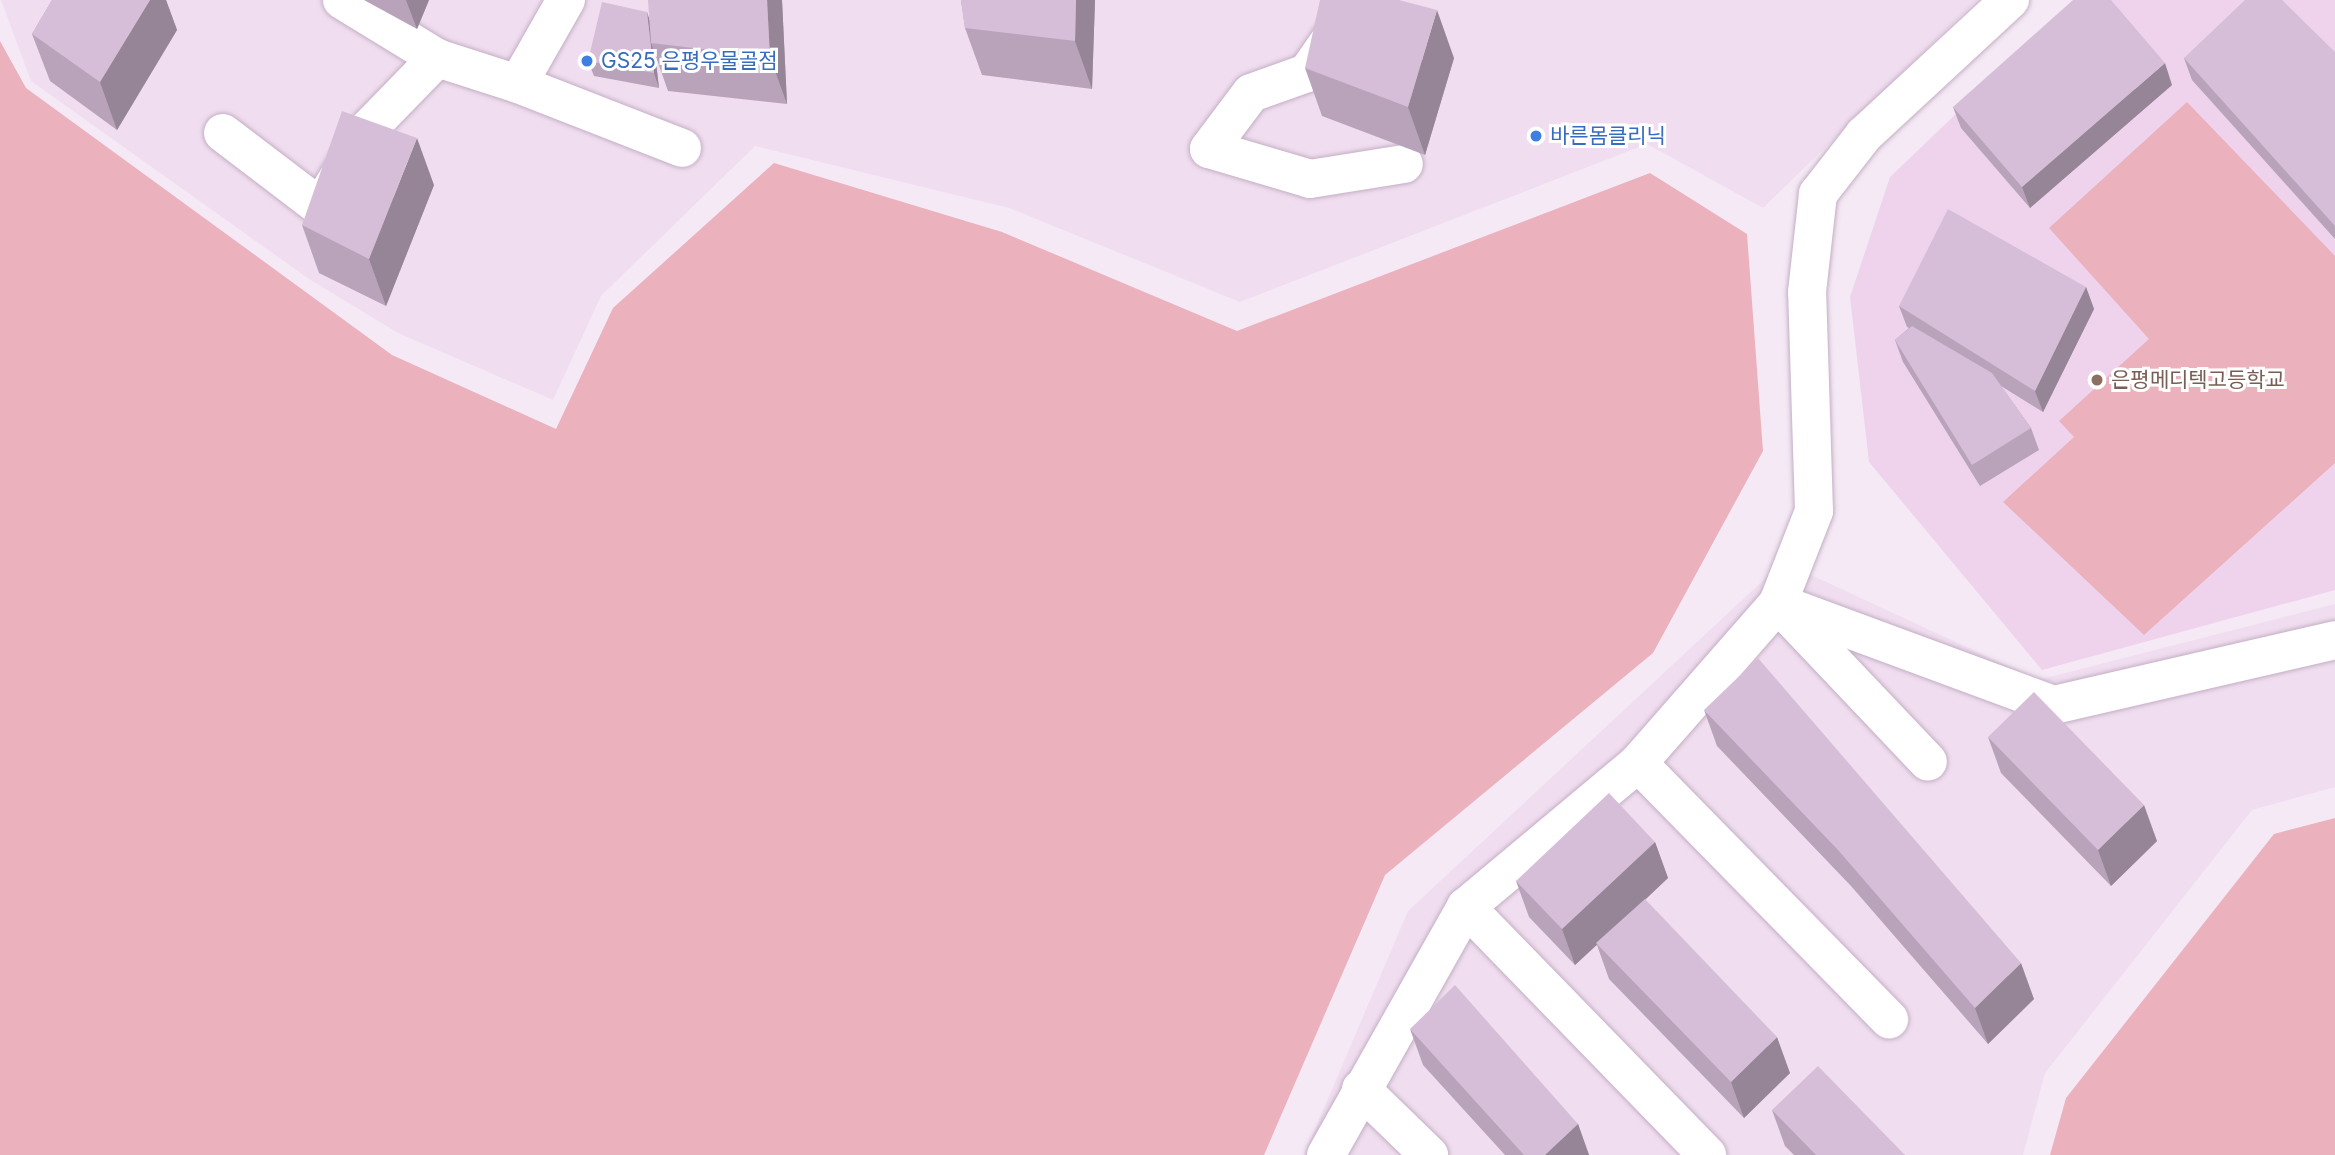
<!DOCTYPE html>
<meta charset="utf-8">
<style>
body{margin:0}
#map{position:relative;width:2335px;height:1155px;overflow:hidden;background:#f5e9f5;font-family:Inter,"Noto Sans KR",sans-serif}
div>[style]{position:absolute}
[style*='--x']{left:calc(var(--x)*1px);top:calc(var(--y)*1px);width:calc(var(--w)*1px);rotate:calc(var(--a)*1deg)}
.residential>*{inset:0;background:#f0def0}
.education>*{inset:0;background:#efd3ed}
.green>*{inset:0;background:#ebb1bd}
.roads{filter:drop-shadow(0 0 2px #c4aec4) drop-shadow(0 0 2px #c4aec4)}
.minor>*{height:38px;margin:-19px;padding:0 19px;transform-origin:19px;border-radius:19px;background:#fff}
.wall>*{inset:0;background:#b8a3ba}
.shaded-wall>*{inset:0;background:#968597}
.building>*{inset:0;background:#d6bed8}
.dots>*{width:19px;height:19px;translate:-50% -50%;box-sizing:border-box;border:4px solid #fff;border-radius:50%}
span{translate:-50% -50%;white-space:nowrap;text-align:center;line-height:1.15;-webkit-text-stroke:6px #fff;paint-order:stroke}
.shop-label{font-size:21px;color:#366cbe}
.left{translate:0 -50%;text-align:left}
.education-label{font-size:21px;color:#785e54}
</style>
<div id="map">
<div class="residential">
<div style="clip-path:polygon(1px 0,1977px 0,1763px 208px,1647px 144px,1240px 302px,1009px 208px,755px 146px,601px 296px,553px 400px,398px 333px,309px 279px,31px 81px)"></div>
<div style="clip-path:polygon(1783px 562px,2038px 680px,2335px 604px,2335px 787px,2252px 810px,2045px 1073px,2023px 1155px,1304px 1155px,1408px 911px)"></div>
</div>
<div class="education">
<div style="clip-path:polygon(2075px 0,2335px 0,2335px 590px,2042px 670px,1869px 462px,1850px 297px,1890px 177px)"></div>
</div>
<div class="green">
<div style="clip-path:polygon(0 41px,26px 88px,392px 355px,556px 429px,613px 308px,774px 163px,1002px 232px,1237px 331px,1650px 173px,1747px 234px,1763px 451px,1653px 653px,1385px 875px,1264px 1155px,0 1155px)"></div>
<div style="clip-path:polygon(2187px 102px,2335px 256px,2335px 463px,2144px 635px,2003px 502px,2074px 437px,2059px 421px,2149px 339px,2049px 228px)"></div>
<div style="clip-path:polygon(2335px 818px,2335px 1155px,2050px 1155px,2066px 1098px,2274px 834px)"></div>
</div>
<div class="roads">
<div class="minor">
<div style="--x:342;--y:0;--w:111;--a:31.4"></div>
<div style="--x:1358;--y:0;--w:89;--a:124.9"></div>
<div style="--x:1307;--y:73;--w:59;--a:160.3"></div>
<div style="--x:1251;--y:93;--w:70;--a:126.9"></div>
<div style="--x:1209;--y:149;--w:105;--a:16.5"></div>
<div style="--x:1310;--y:179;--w:95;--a:-9.1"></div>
<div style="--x:518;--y:84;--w:176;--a:21.3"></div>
<div style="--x:223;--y:133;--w:122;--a:37.3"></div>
<div style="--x:320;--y:207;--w:93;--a:-58.2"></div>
<div style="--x:369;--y:128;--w:98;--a:-45.8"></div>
<div style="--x:437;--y:58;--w:85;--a:17.8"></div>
<div style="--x:518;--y:84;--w:97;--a:-60.3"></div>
<div style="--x:1778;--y:603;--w:294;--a:20.3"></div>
<div style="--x:2054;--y:705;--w:288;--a:-13"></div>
<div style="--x:1784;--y:610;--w:209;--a:46.5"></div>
<div style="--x:1638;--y:763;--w:359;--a:45.6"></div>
<div style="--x:1466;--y:907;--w:346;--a:45.8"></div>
<div style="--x:1361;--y:1089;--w:95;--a:44.1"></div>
<div style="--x:1326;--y:1155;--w:285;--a:-60.6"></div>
<div style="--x:1466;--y:907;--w:224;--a:-39.9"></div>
<div style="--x:1638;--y:763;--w:213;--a:-48.8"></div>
<div style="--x:1778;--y:603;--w:99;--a:-68.6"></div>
<div style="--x:1814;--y:511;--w:219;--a:-91.8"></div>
<div style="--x:1807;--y:292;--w:99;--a:-83.6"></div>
<div style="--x:1818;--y:194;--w:75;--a:-52.1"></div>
<div style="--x:1864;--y:135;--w:199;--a:-42.8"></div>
</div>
</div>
<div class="wall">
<div style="clip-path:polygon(52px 0,166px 0,177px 30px,117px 130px,50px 81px,32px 34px)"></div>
<div style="clip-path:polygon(364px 0,429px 0,417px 29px)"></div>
<div style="clip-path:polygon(782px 0,787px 104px,668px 91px,655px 54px,659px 88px,594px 76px,588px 61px,647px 12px,649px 20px)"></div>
<div style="clip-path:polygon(961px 0,1095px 0,1092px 89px,982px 75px,965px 28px)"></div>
<div style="clip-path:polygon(2335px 52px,2335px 239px,2192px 80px,2184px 58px)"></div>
<div style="clip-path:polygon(1454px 58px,1425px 155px,1322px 116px,1305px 68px)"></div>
<div style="clip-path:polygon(2172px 85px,2030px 208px,1961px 128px,1953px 107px)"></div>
<div style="clip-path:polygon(434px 185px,386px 306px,319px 273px,302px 225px)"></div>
<div style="clip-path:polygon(2086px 287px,2094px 309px,2043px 412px,2001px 386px,2031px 428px,2039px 450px,1980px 486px,1903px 362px,1895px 340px,1909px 328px,1907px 327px,1899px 306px)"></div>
<div style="clip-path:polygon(1704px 710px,2034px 999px,1988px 1044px,1851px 886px,1717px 746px)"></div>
<div style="clip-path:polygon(1988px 737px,2157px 841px,2111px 886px,2001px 773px)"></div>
<div style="clip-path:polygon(1655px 842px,1668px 878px,1645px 900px,1790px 1073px,1744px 1118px,1609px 979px,1597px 945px,1575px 965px,1529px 917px,1516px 881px)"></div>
<div style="clip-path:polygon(1410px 1029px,1578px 1124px,1589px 1155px,1505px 1155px,1423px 1065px)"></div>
<div style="clip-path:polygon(1772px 1110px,1905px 1155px,1794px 1155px,1785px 1146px)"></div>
</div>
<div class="shaded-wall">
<div style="clip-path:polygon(150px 0,166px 0,177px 30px,117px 130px,100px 82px)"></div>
<div style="clip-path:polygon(406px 0,429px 0,417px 29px)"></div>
<div style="clip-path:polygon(767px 0,782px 0,787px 104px,770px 57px)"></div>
<div style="clip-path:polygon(1076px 0,1095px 0,1092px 89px,1075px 41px)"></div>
<div style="clip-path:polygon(1437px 10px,1454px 58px,1425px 155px,1408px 107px)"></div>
<div style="clip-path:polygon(647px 12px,652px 27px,651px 43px,655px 54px,659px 88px,654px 73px)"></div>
<div style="clip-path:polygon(2165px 63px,2172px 85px,2030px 208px,2022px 187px)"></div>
<div style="clip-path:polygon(417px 138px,434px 185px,386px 306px,369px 259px)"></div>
<div style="clip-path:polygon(2086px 287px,2094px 309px,2043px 412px,2035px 391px)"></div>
<div style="clip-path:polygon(2144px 805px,2157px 841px,2111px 886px,2098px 850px)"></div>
<div style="clip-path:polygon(1655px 842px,1668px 878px,1575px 965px,1562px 929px)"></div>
<div style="clip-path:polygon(2021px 963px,2034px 999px,1988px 1044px,1975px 1008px)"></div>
<div style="clip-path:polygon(1777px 1037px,1790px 1073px,1744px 1118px,1731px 1082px)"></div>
<div style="clip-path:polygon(1578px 1124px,1589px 1155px,1545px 1155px)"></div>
</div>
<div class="building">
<div style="clip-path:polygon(52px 0,150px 0,100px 82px,32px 34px)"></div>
<div style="clip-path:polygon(648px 0,767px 0,770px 57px,651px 43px)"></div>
<div style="clip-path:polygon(961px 0,1076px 0,1075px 41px,965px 28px)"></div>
<div style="clip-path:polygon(1320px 0,1399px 0,1437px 10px,1408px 107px,1305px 68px)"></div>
<div style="clip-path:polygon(2073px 0,2111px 0,2165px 63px,2022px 187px,1953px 107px)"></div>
<div style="clip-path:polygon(2245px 0,2282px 0,2335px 52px,2335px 226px,2184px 58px)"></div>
<div style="clip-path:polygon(602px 2px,647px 12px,654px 73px,588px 61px)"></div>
<div style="clip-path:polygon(342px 111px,417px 138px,369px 259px,302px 225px)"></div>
<div style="clip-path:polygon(1948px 209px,2086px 287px,2035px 391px,1899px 306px)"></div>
<div style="clip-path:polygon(1912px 326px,1992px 373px,2031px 428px,1972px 465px,1895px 340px)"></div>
<div style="clip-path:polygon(1758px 658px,2021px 963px,1975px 1008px,1838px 850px,1704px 710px)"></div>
<div style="clip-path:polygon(2034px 692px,2144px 805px,2098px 850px,1988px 737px)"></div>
<div style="clip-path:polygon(1609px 793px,1655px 842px,1562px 929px,1516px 881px)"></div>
<div style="clip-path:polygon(1645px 899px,1777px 1037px,1731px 1082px,1596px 943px)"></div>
<div style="clip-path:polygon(1455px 985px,1578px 1124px,1545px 1155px,1524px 1155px,1410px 1029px)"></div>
<div style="clip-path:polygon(1818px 1066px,1905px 1155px,1816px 1155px,1772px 1110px)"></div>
</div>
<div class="dots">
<div style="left:587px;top:61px;background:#3f7fe0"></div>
<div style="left:1536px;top:136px;background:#3f7fe0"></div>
<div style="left:2097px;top:380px;background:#8d6e63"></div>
</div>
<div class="shop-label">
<span class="left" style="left:601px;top:61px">GS25 은평우물골점</span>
<span class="left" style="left:1550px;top:136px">바른몸클리닉</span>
</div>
<div class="education-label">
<span class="left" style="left:2111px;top:380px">은평메디텍고등학교</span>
</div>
</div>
